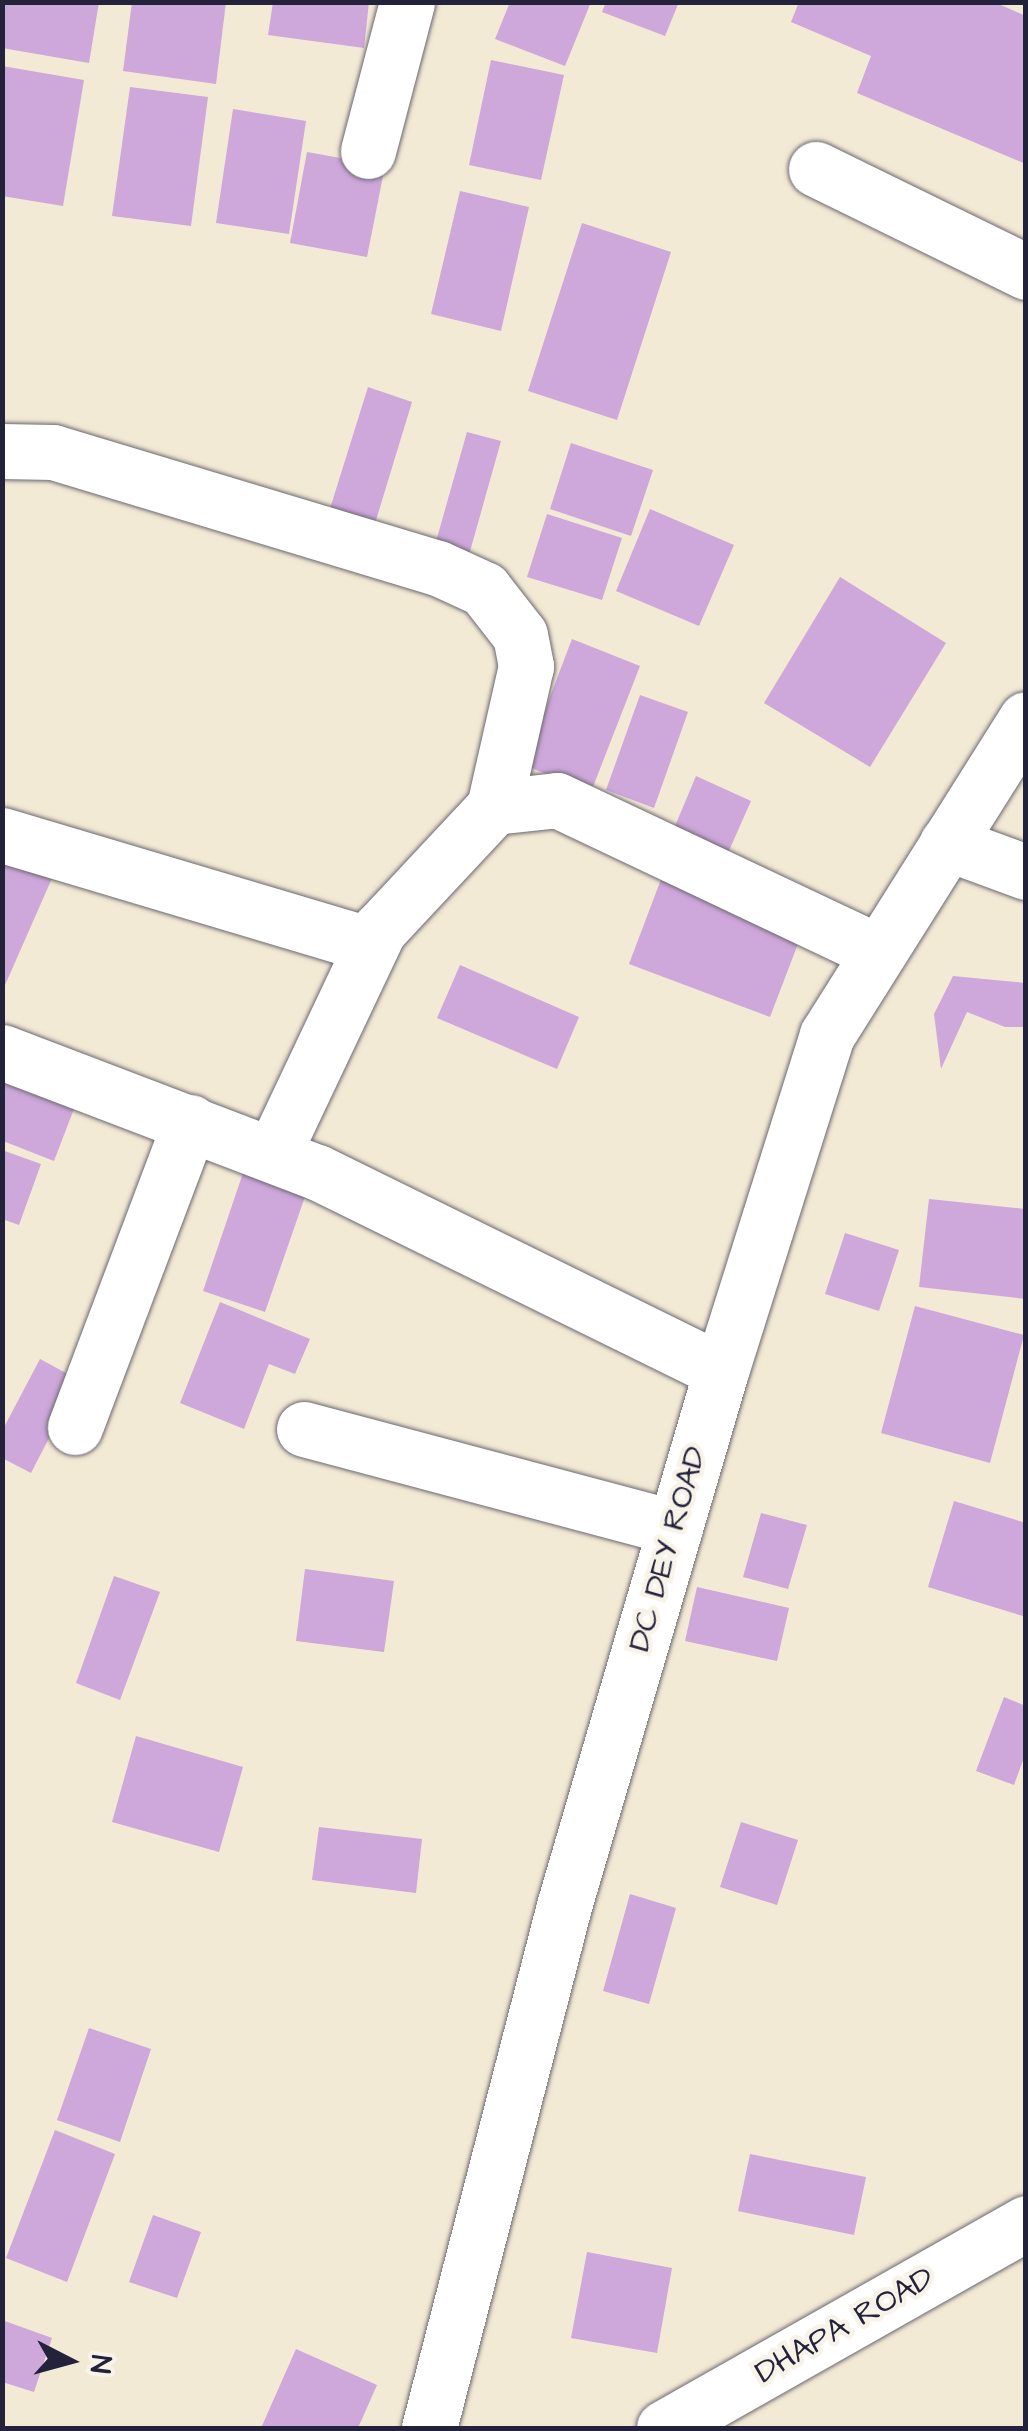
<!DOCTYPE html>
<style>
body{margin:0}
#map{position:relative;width:1028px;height:2431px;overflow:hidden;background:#f3ead5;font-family:"Architects Daughter",sans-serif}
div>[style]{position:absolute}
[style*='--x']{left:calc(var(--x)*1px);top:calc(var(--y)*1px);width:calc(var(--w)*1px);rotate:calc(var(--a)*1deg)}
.building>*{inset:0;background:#cea7db}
.roads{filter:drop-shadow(0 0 2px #6b6871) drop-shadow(0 0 2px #6b6871)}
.minor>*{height:55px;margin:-27.5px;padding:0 27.5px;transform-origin:27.5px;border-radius:27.5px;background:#fff}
.tertiary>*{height:55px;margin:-27.5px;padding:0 27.5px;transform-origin:27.5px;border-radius:27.5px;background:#fff}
span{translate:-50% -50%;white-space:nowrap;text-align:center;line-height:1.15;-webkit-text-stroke:9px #f7f3e8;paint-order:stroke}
.street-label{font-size:32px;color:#22223b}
.frame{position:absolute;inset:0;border:5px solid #22223b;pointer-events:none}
.north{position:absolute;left:20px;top:2311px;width:100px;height:100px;-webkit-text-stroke:8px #f7f3e8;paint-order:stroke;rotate:96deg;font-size:28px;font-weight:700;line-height:40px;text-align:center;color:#22223b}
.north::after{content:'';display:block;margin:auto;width:35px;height:45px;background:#22223b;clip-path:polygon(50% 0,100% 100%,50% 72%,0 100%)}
</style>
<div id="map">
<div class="building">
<div style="clip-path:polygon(2px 2px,99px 2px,89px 63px,2px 48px)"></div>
<div style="clip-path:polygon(132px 2px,226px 2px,216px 84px,123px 71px)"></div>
<div style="clip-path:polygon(273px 2px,369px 2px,364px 48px,268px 35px)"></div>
<div style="clip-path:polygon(510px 2px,591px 2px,565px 66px,495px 39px)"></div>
<div style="clip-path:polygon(606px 2px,679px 2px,665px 36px,602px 12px)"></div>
<div style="clip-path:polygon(799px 2px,994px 2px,1026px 16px,1026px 164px,857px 93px,871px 56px,791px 22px)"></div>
<div style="clip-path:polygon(491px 60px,564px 75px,541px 180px,469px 165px)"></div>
<div style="clip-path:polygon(2px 66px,84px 80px,63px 206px,2px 196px)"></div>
<div style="clip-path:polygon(130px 87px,208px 97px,191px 226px,112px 216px)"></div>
<div style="clip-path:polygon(233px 109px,306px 121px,289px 234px,216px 223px)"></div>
<div style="clip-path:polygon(307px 152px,385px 166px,367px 257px,290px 243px)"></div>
<div style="clip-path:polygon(460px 191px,529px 207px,501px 331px,431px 314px)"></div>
<div style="clip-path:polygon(582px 223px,671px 252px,617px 420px,528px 391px)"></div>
<div style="clip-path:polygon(368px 387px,412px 402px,373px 530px,328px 515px)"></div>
<div style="clip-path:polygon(467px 432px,501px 441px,469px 555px,435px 545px)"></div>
<div style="clip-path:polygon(571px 443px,653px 470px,631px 536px,550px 509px)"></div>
<div style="clip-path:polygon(650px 509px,734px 545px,699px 626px,616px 591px)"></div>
<div style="clip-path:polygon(547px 514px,622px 538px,602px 600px,527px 577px)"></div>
<div style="clip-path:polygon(840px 577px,946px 643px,870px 767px,764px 703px)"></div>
<div style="clip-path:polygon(572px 639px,640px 666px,591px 792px,524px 765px)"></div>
<div style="clip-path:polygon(640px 695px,688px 712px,654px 808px,606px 790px)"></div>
<div style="clip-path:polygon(696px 776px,751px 801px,724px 862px,670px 838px)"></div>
<div style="clip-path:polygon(2px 854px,53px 876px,2px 992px)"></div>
<div style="clip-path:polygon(663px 874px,804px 928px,770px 1017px,629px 964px)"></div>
<div style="clip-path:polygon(460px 965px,579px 1017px,557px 1069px,437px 1018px)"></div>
<div style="clip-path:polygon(953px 976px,1026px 983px,1026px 1027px,1005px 1027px,967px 1012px,941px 1069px,934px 1014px)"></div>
<div style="clip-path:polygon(3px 1073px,77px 1101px,54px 1161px,3px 1141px)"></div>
<div style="clip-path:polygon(2px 1150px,41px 1164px,19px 1225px,2px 1219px)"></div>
<div style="clip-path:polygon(245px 1167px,308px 1188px,265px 1312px,203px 1291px)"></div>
<div style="clip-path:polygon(929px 1199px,1026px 1209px,1026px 1299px,919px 1287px)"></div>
<div style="clip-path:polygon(845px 1233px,899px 1250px,879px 1311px,825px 1294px)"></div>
<div style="clip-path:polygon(220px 1302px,310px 1339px,295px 1374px,269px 1364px,244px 1429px,180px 1403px)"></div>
<div style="clip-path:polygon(915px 1306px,1024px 1335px,990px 1463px,881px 1433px)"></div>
<div style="clip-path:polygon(40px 1359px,79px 1380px,31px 1473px,2px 1458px,2px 1431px)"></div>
<div style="clip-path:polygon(954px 1501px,1026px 1523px,1026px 1617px,928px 1587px)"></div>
<div style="clip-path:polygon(761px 1513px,807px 1525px,788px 1589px,743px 1577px)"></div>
<div style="clip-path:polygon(305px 1569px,394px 1581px,384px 1652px,296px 1641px)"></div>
<div style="clip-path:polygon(114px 1576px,160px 1592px,120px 1700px,76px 1683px)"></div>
<div style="clip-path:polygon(697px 1587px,789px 1608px,777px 1661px,685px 1641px)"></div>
<div style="clip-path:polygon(1004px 1697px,1026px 1706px,1026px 1752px,1014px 1785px,976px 1771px)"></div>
<div style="clip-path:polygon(136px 1736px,243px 1767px,219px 1852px,112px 1822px)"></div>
<div style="clip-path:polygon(741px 1822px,798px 1840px,777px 1905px,720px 1887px)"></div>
<div style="clip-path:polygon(319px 1827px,422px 1839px,416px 1893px,312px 1880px)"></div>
<div style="clip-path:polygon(630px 1894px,676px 1908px,649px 2004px,603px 1991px)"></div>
<div style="clip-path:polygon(89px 2028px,151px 2049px,120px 2142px,57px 2120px)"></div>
<div style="clip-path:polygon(55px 2130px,115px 2154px,67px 2282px,6px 2258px)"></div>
<div style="clip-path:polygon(750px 2154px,866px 2177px,854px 2235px,738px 2211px)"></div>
<div style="clip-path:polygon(153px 2215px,201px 2232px,177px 2298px,129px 2282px)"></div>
<div style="clip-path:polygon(587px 2252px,672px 2268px,657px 2353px,571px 2338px)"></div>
<div style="clip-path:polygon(2px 2320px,52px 2338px,34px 2392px,2px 2382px)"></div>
<div style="clip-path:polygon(296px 2349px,377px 2385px,358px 2428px,261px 2428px)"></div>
</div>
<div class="roads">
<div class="minor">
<div style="--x:368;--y:151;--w:154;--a:-75.3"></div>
<div style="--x:816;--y:169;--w:234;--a:26.1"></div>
<div style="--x:2;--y:451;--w:51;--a:1.1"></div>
<div style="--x:53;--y:452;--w:402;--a:16.8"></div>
<div style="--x:438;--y:568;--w:51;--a:24.5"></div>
<div style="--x:484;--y:589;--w:58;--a:52"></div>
<div style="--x:520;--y:635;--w:32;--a:79"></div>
<div style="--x:526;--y:666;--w:145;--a:102.8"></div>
<div style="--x:2;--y:835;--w:385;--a:16.6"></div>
<div style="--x:947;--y:843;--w:84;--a:20.2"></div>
<div style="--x:2;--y:1052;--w:337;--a:20.9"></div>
<div style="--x:317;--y:1172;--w:450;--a:26.2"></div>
<div style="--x:273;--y:1154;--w:248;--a:-64.7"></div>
<div style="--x:379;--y:930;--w:168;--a:-46.9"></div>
<div style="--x:494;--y:807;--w:63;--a:-6.3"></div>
<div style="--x:557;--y:800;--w:355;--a:25.3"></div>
<div style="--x:75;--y:1427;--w:326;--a:-69.3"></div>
<div style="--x:304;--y:1429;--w:384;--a:14.9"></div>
</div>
<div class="tertiary">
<div style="--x:429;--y:2428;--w:539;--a:-75.5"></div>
<div style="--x:564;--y:1906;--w:558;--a:-73.65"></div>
<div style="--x:721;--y:1371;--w:352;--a:-72.5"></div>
<div style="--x:827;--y:1035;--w:373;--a:-57.8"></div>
<div style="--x:664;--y:2428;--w:416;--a:-29.5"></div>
</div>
</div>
<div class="street-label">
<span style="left:668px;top:1549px;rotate:-74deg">DC DEY ROAD</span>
<span style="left:845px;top:2326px;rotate:-30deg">DHAPA ROAD</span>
</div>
<div class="frame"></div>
<div class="north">N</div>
</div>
